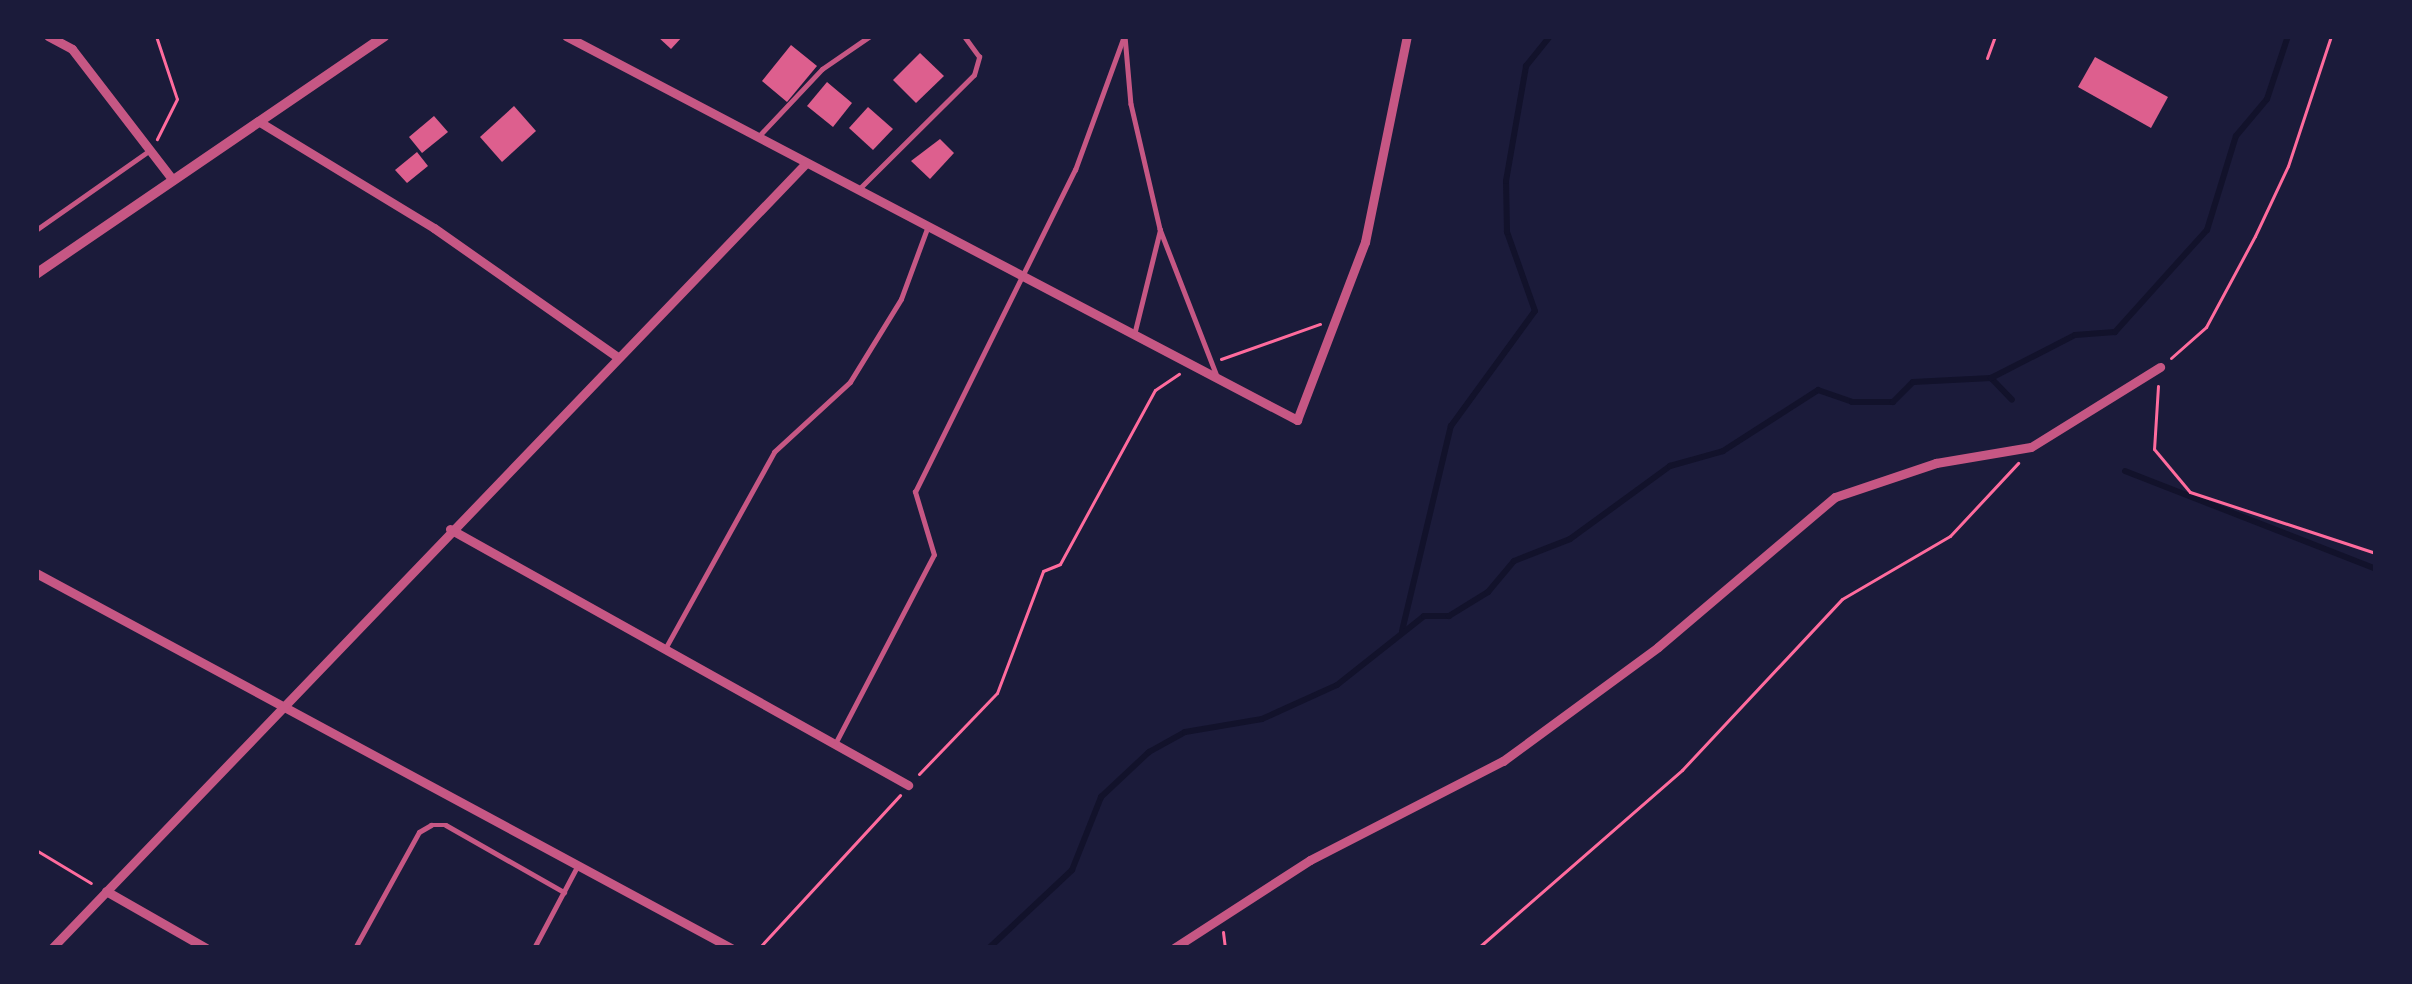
<!DOCTYPE html>
<style>
body{margin:0}
#map{position:relative;width:2412px;height:984px;overflow:hidden;background:#1b1b3a;font-family:"Space Grotesk",sans-serif}
div>[style]{position:absolute}
[style*='--x']{left:calc(var(--x)*1px);top:calc(var(--y)*1px);width:calc(var(--w)*1px);rotate:calc(var(--a)*1deg)}
.stream>*{height:6px;margin:-3px;padding:0 3px;transform-origin:3px;border-radius:3px;background:#12122b}
.building>*{inset:0;background:#dd5f8e}
.path>*{height:3px;margin:-1.5px;padding:0 1.5px;transform-origin:1.5px;border-radius:1.5px;background:#ff6b9d}
.service>*{height:4.5px;margin:-2.25px;padding:0 2.25px;transform-origin:2.25px;border-radius:2.25px;background:#c65784}
.minor>*{height:9px;margin:-4.5px;padding:0 4.5px;transform-origin:4.5px;border-radius:4.5px;background:#c65784}
.tertiary>*{height:10px;margin:-5px;padding:0 5px;transform-origin:5px;border-radius:5px;background:#c65784}
span{translate:-50% -50%;white-space:nowrap;text-align:center;line-height:1.15;-webkit-text-stroke:9px #1b1b3a;paint-order:stroke}
.frame{position:absolute;inset:0;border:39px solid #1b1b3a;pointer-events:none}
</style>
<div id="map">
<div class="stream">
<div style="--x:1991;--y:378;--w:30;--a:46"></div>
<div style="--x:2125;--y:471;--w:269;--a:21.3"></div>
<div style="--x:1402;--y:631;--w:211;--a:-76.6"></div>
<div style="--x:1451;--y:426;--w:142;--a:-53.9"></div>
<div style="--x:1535;--y:311;--w:84;--a:-109.5"></div>
<div style="--x:1507;--y:232;--w:51;--a:-91.1"></div>
<div style="--x:1506;--y:181;--w:117;--a:-80.1"></div>
<div style="--x:1526;--y:66;--w:38;--a:-51"></div>
<div style="--x:989;--y:948;--w:114;--a:-43.2"></div>
<div style="--x:1072;--y:870;--w:79;--a:-68.3"></div>
<div style="--x:1101;--y:797;--w:66;--a:-43.2"></div>
<div style="--x:1149;--y:752;--w:41;--a:-29.1"></div>
<div style="--x:1185;--y:732;--w:78;--a:-9.6"></div>
<div style="--x:1262;--y:719;--w:82;--a:-24.4"></div>
<div style="--x:1337;--y:685;--w:111;--a:-38.4"></div>
<div style="--x:1424;--y:616;--w:25;--a:0"></div>
<div style="--x:1449;--y:616;--w:46;--a:-31.6"></div>
<div style="--x:1488;--y:592;--w:40;--a:-50"></div>
<div style="--x:1514;--y:561;--w:60;--a:-21.4"></div>
<div style="--x:1570;--y:539;--w:124;--a:-36.1"></div>
<div style="--x:1670;--y:466;--w:55;--a:-15.8"></div>
<div style="--x:1723;--y:451;--w:113;--a:-32.7"></div>
<div style="--x:1818;--y:390;--w:36;--a:19"></div>
<div style="--x:1852;--y:402;--w:41;--a:0"></div>
<div style="--x:1893;--y:402;--w:28;--a:-45"></div>
<div style="--x:1913;--y:382;--w:78;--a:-2.9"></div>
<div style="--x:1991;--y:378;--w:94;--a:-27.1"></div>
<div style="--x:2075;--y:335;--w:40;--a:-4.3"></div>
<div style="--x:2115;--y:332;--w:137;--a:-48"></div>
<div style="--x:2207;--y:230;--w:98;--a:-72.9"></div>
<div style="--x:2236;--y:136;--w:48;--a:-50"></div>
<div style="--x:2267;--y:99;--w:66;--a:-71.6"></div>
</div>
<div class="building">
<div style="clip-path:polygon(657px 36px,683px 36px,671px 49px)"></div>
<div style="clip-path:polygon(791px 45px,817px 66px,787px 102px,762px 81px)"></div>
<div style="clip-path:polygon(920px 53px,944px 76px,916px 103px,893px 80px)"></div>
<div style="clip-path:polygon(2095px 57px,2168px 97px,2151px 128px,2078px 87px)"></div>
<div style="clip-path:polygon(827px 82px,852px 103px,833px 127px,807px 106px)"></div>
<div style="clip-path:polygon(514px 106px,536px 131px,502px 162px,480px 137px)"></div>
<div style="clip-path:polygon(868px 107px,893px 129px,873px 150px,849px 128px)"></div>
<div style="clip-path:polygon(434px 116px,448px 132px,422px 153px,409px 137px)"></div>
<div style="clip-path:polygon(940px 139px,954px 153px,930px 179px,911px 161px)"></div>
<div style="clip-path:polygon(417px 152px,428px 166px,407px 183px,395px 170px)"></div>
</div>
<div class="path">
<div style="--x:156;--y:36;--w:66;--a:71.6"></div>
<div style="--x:177;--y:99;--w:45;--a:116.6"></div>
<div style="--x:1987;--y:58;--w:23;--a:-70"></div>
<div style="--x:2171;--y:358;--w:47;--a:-41.5"></div>
<div style="--x:2206;--y:327;--w:103;--a:-61.7"></div>
<div style="--x:2255;--y:236;--w:77;--a:-64.8"></div>
<div style="--x:2288;--y:166;--w:137;--a:-71.7"></div>
<div style="--x:1221;--y:359;--w:105;--a:-19.5"></div>
<div style="--x:2158;--y:386;--w:63;--a:93.6"></div>
<div style="--x:2154;--y:449;--w:56;--a:50.1"></div>
<div style="--x:2190;--y:492;--w:196;--a:18.2"></div>
<div style="--x:919;--y:774;--w:112;--a:-46.1"></div>
<div style="--x:997;--y:693;--w:130;--a:-69.3"></div>
<div style="--x:1043;--y:571;--w:18;--a:-22"></div>
<div style="--x:1060;--y:564;--w:198;--a:-61.4"></div>
<div style="--x:1155;--y:390;--w:29;--a:-34"></div>
<div style="--x:36;--y:850;--w:64;--a:31"></div>
<div style="--x:1223;--y:932;--w:16;--a:83"></div>
<div style="--x:759;--y:948;--w:208;--a:-47.3"></div>
<div style="--x:1478;--y:948;--w:271;--a:-41.1"></div>
<div style="--x:1682;--y:770;--w:234;--a:-46.9"></div>
<div style="--x:1842;--y:599;--w:125;--a:-30.3"></div>
<div style="--x:1950;--y:536;--w:100;--a:-47"></div>
</div>
<div class="service">
<div style="--x:1125;--y:36;--w:68;--a:85"></div>
<div style="--x:1131;--y:104;--w:128;--a:76.9"></div>
<div style="--x:1160;--y:229;--w:158;--a:68.8"></div>
<div style="--x:758;--y:137;--w:93;--a:-46.7"></div>
<div style="--x:822;--y:69;--w:58;--a:-34.5"></div>
<div style="--x:858;--y:190;--w:163;--a:-44.8"></div>
<div style="--x:974;--y:75;--w:19;--a:-74"></div>
<div style="--x:979;--y:57;--w:26;--a:-126"></div>
<div style="--x:36;--y:230;--w:138;--a:-35"></div>
<div style="--x:1134;--y:335;--w:108;--a:-76.1"></div>
<div style="--x:665;--y:649;--w:225;--a:-61"></div>
<div style="--x:774;--y:452;--w:103;--a:-42.6"></div>
<div style="--x:850;--y:382;--w:97;--a:-58.4"></div>
<div style="--x:901;--y:299;--w:78;--a:-69.7"></div>
<div style="--x:835;--y:744;--w:213;--a:-62.4"></div>
<div style="--x:934;--y:555;--w:66;--a:-106.8"></div>
<div style="--x:915;--y:492;--w:360;--a:-63.6"></div>
<div style="--x:1075;--y:170;--w:143;--a:-69.9"></div>
<div style="--x:355;--y:948;--w:132;--a:-61.1"></div>
<div style="--x:419;--y:832;--w:14;--a:-30"></div>
<div style="--x:431;--y:825;--w:15;--a:0"></div>
<div style="--x:446;--y:825;--w:136;--a:29.6"></div>
<div style="--x:534;--y:948;--w:94;--a:-62.1"></div>
</div>
<div class="minor">
<div style="--x:48;--y:36;--w:27;--a:28"></div>
<div style="--x:72;--y:49;--w:165;--a:52.4"></div>
<div style="--x:566;--y:36;--w:826;--a:27.71"></div>
<div style="--x:1297;--y:420;--w:191;--a:-69.1"></div>
<div style="--x:1365;--y:242;--w:210;--a:-78.5"></div>
<div style="--x:258;--y:121;--w:206;--a:31.3"></div>
<div style="--x:434;--y:228;--w:223;--a:35.1"></div>
<div style="--x:450;--y:529;--w:525;--a:29.2"></div>
<div style="--x:36;--y:573;--w:790;--a:28.35"></div>
<div style="--x:106;--y:891;--w:115;--a:29.7"></div>
<div style="--x:52;--y:948;--w:1088;--a:-46.15"></div>
<div style="--x:1174;--y:948;--w:162;--a:-32.9"></div>
<div style="--x:1310;--y:860;--w:217;--a:-27.2"></div>
<div style="--x:1503;--y:761;--w:192;--a:-36.3"></div>
<div style="--x:1658;--y:647;--w:232;--a:-40.3"></div>
<div style="--x:1835;--y:497;--w:107;--a:-18.6"></div>
<div style="--x:1936;--y:463;--w:96;--a:-9.6"></div>
<div style="--x:2031;--y:447;--w:152;--a:-31.8"></div>
</div>
<div class="tertiary">
<div style="--x:36;--y:274;--w:422;--a:-34.3"></div>
</div>
<div class="frame"></div>
</div>
